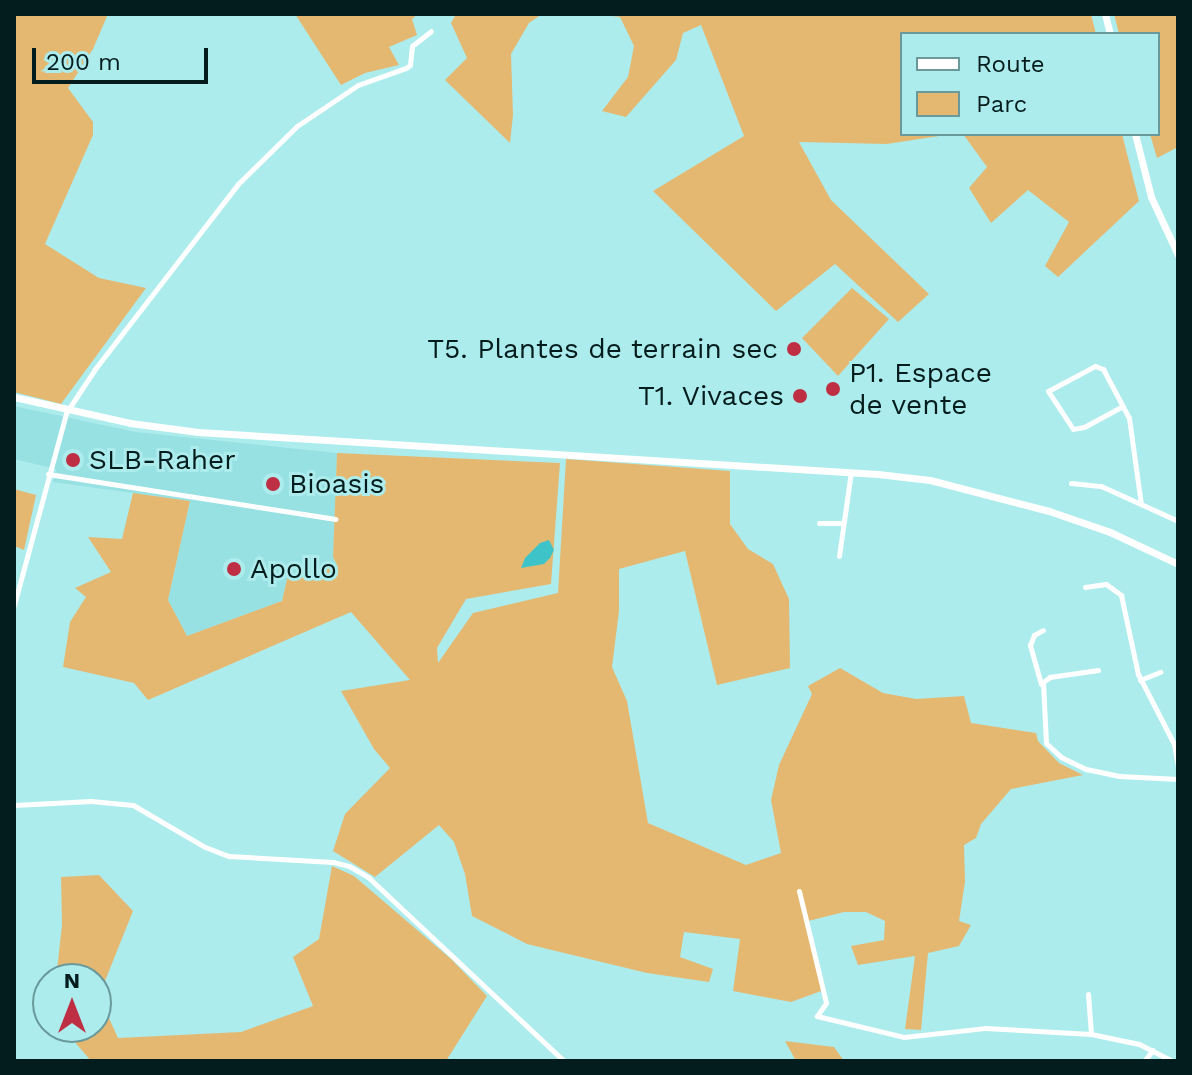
<!DOCTYPE html>
<style>
body{margin:0}
#map{position:relative;width:1192px;height:1075px;overflow:hidden;background:#adeced;font-family:"Work Sans",sans-serif}
div>[style]{position:absolute}
[style*='--x']{left:calc(var(--x)*1px);top:calc(var(--y)*1px);width:calc(var(--w)*1px);rotate:calc(var(--a)*1deg)}
.built>*{inset:0;background:#98e1e3}
.green>*{inset:0;background:#e5b871}
.water>*{inset:0;background:#3ec3c8}
.street>*{height:5px;margin:-2.5px;padding:0 2.5px;transform-origin:2.5px;border-radius:2.5px;background:#fff}
.secondary>*{height:7px;margin:-3.5px;padding:0 3.5px;transform-origin:3.5px;border-radius:3.5px;background:#fff}
.primary>*{height:7px;margin:-3.5px;padding:0 3.5px;transform-origin:3.5px;border-radius:3.5px;background:#fff}
.dots>*{width:22px;height:22px;translate:-50% -50%;box-sizing:border-box;border:4px solid #adeced;border-radius:50%}
span{translate:-50% -50%;white-space:nowrap;text-align:center;line-height:1.15;-webkit-text-stroke:6px #adeced;paint-order:stroke}
.poi-label{font-size:28px;color:#031c1d}
.right{translate:-100% -50%;text-align:right}
.left{translate:0 -50%;text-align:left}
.frame{position:absolute;inset:0;border:16px solid #031c1d;pointer-events:none}
.legend{position:absolute;left:900px;top:32px;width:260px;height:104px;box-sizing:border-box;background:#adeced;border:2px solid #69999a;margin:0;padding:10px 14px;list-style:none;font-size:24px;color:#031c1d}
.legend li{display:flex;align-items:center;gap:16px;height:40px}
.legend b{width:40px;border:2px solid #69999a}
.north{position:absolute;left:32px;top:963px;width:80px;height:80px;box-sizing:border-box;background:#adeced;border:2px solid #69999a;border-radius:50%;rotate:0deg;font-size:22px;font-weight:700;line-height:32px;text-align:center;color:#031c1d}
.north::after{content:'';display:block;margin:auto;width:28px;height:36px;background:#bf2f43;clip-path:polygon(50% 0,100% 100%,50% 72%,0 100%)}
.scale{position:absolute;left:32px;top:48px;width:176px;height:36px;box-sizing:border-box;border:4px solid #031c1d;border-top:0;padding-left:10px;font-size:24px;line-height:28px;white-space:nowrap;color:#031c1d;-webkit-text-stroke:6px #adeced;paint-order:stroke}
</style>
<div id="map">
<div class="built">
<div style="clip-path:polygon(14px 406px,136px 432px,337px 453px,333px 557px,338px 567px,288px 575px,282px 601px,187px 636px,168px 600px,190px 501px,53px 482px,56px 469px,14px 459px)"></div>
</div>
<div class="green">
<div style="clip-path:polygon(14px 14px,108px 14px,93px 49px,68px 88px,93px 122px,93px 135px,45px 244px,99px 278px,146px 288px,61px 404px,14px 392px)"></div>
<div style="clip-path:polygon(295px 14px,418px 14px,412px 19px,417px 35px,389px 47px,399px 65px,365px 73px,341px 85px)"></div>
<div style="clip-path:polygon(456px 14px,542px 14px,529px 23px,511px 54px,513px 115px,510px 143px,445px 80px,467px 58px,451px 23px)"></div>
<div style="clip-path:polygon(597px 14px,1091px 14px,1096px 34px,902px 34px,902px 134px,952px 134px,887px 144px,799px 142px,831px 200px,929px 294px,898px 322px,835px 264px,776px 311px,653px 191px,744px 136px,701px 25px,683px 33px,676px 60px,626px 117px,602px 111px,628px 77px,634px 46px,620px 17px)"></div>
<div style="clip-path:polygon(1114px 14px,1178px 14px,1178px 147px,1157px 158px,1150px 134px,1158px 134px,1158px 34px,1119px 34px)"></div>
<div style="clip-path:polygon(963px 134px,1122px 134px,1139px 201px,1058px 277px,1045px 266px,1069px 222px,1028px 190px,991px 223px,969px 188px,987px 167px)"></div>
<div style="clip-path:polygon(852px 288px,889px 319px,838px 376px,802px 338px)"></div>
<div style="clip-path:polygon(337px 453px,560px 463px,551px 584px,466px 599px,437px 648px,438px 663px,473px 613px,558px 593px,566px 459px,730px 471px,730px 524px,748px 549px,773px 564px,789px 599px,790px 668px,717px 685px,685px 551px,619px 569px,619px 611px,612px 667px,627px 701px,648px 823px,746px 865px,781px 853px,771px 800px,779px 765px,812px 694px,808px 686px,840px 668px,883px 693px,916px 699px,964px 696px,971px 723px,1036px 733px,1038px 741px,1059px 763px,1083px 775px,1011px 789px,981px 824px,976px 838px,964px 845px,965px 882px,959px 921px,971px 925px,959px 946px,928px 953px,921px 1030px,905px 1029px,915px 956px,858px 965px,851px 946px,884px 940px,885px 921px,866px 912px,844px 912px,808px 921px,824px 990px,791px 1002px,733px 991px,740px 939px,684px 932px,680px 957px,713px 969px,709px 982px,647px 973px,527px 944px,472px 916px,465px 874px,454px 842px,439px 825px,375px 877px,333px 851px,345px 814px,390px 768px,374px 749px,341px 691px,410px 680px,351px 612px,148px 700px,134px 683px,63px 667px,70px 622px,86px 597px,75px 588px,111px 572px,88px 537px,122px 539px,133px 493px,190px 501px,168px 600px,187px 636px,282px 601px,288px 575px,338px 567px,333px 557px)"></div>
<div style="clip-path:polygon(14px 489px,36px 495px,24px 550px,14px 546px)"></div>
<div style="clip-path:polygon(332px 866px,354px 876px,451px 959px,487px 996px,446px 1061px,91px 1061px,62px 1027px,96px 1027px,96px 979px,56px 979px,62px 925px,61px 877px,99px 875px,133px 911px,99px 996px,118px 1038px,241px 1032px,313px 1006px,293px 957px,319px 939px)"></div>
<div style="clip-path:polygon(785px 1041px,834px 1047px,844px 1061px,796px 1061px)"></div>
</div>
<div class="water">
<div style="clip-path:polygon(549px 540px,554px 550px,550px 558px,544px 564px,521px 568px,525px 558px,540px 543px)"></div>
</div>
<div class="street">
<div style="--x:1121;--y:407;--w:42;--a:151.6"></div>
<div style="--x:1084;--y:427;--w:11;--a:170"></div>
<div style="--x:1073;--y:429;--w:45;--a:-123.3"></div>
<div style="--x:1048;--y:391;--w:53;--a:-28"></div>
<div style="--x:1095;--y:366;--w:9;--a:21"></div>
<div style="--x:1103;--y:369;--w:55;--a:62"></div>
<div style="--x:1129;--y:418;--w:87;--a:82.1"></div>
<div style="--x:48;--y:474;--w:291;--a:8.9"></div>
<div style="--x:1071;--y:483;--w:30;--a:6"></div>
<div style="--x:1101;--y:486;--w:85;--a:24.4"></div>
<div style="--x:819;--y:523;--w:23;--a:0"></div>
<div style="--x:839;--y:556;--w:85;--a:-81.9"></div>
<div style="--x:1085;--y:587;--w:21;--a:-8"></div>
<div style="--x:1106;--y:584;--w:19;--a:36"></div>
<div style="--x:1121;--y:595;--w:81;--a:77.9"></div>
<div style="--x:1138;--y:674;--w:79;--a:62.8"></div>
<div style="--x:1174;--y:744;--w:22;--a:80"></div>
<div style="--x:14;--y:605;--w:199;--a:-74.8"></div>
<div style="--x:66;--y:413;--w:53;--a:-56.6"></div>
<div style="--x:95;--y:369;--w:234;--a:-52.3"></div>
<div style="--x:238;--y:184;--w:83;--a:-44.5"></div>
<div style="--x:297;--y:126;--w:73;--a:-33.9"></div>
<div style="--x:358;--y:85;--w:51;--a:-19.5"></div>
<div style="--x:406;--y:68;--w:5;--a:-37"></div>
<div style="--x:410;--y:65;--w:19;--a:-84"></div>
<div style="--x:412;--y:46;--w:24;--a:-38"></div>
<div style="--x:1098;--y:670;--w:49;--a:171.7"></div>
<div style="--x:1050;--y:677;--w:9;--a:144"></div>
<div style="--x:1043;--y:682;--w:61;--a:87.2"></div>
<div style="--x:1046;--y:743;--w:21;--a:43"></div>
<div style="--x:1061;--y:757;--w:28;--a:26"></div>
<div style="--x:1086;--y:769;--w:34;--a:12"></div>
<div style="--x:1119;--y:776;--w:59;--a:2.9"></div>
<div style="--x:1140;--y:680;--w:22;--a:-22"></div>
<div style="--x:1041;--y:684;--w:41;--a:-105.8"></div>
<div style="--x:1030;--y:645;--w:11;--a:-68"></div>
<div style="--x:1034;--y:635;--w:10;--a:-29"></div>
<div style="--x:14;--y:805;--w:77;--a:-3"></div>
<div style="--x:91;--y:801;--w:42;--a:5.4"></div>
<div style="--x:133;--y:805;--w:83;--a:30.3"></div>
<div style="--x:205;--y:847;--w:26;--a:21"></div>
<div style="--x:229;--y:856;--w:104;--a:3.3"></div>
<div style="--x:333;--y:862;--w:16;--a:14"></div>
<div style="--x:349;--y:866;--w:22;--a:30"></div>
<div style="--x:368;--y:877;--w:269;--a:43.2"></div>
<div style="--x:799;--y:891;--w:115;--a:76.4"></div>
<div style="--x:826;--y:1003;--w:16;--a:125"></div>
<div style="--x:817;--y:1016;--w:89;--a:13.6"></div>
<div style="--x:904;--y:1037;--w:81;--a:-6.3"></div>
<div style="--x:985;--y:1028;--w:106;--a:3.2"></div>
<div style="--x:1091;--y:1034;--w:49;--a:11.8"></div>
<div style="--x:1139;--y:1044;--w:37;--a:27"></div>
<div style="--x:1088;--y:994;--w:40;--a:85.7"></div>
<div style="--x:1144;--y:1061;--w:14;--a:-51"></div>
</div>
<div class="secondary">
<div style="--x:1105;--y:14;--w:21;--a:76"></div>
<div style="--x:1135;--y:134;--w:65;--a:75.7"></div>
<div style="--x:1151;--y:197;--w:64;--a:65"></div>
</div>
<div class="primary">
<div style="--x:14;--y:397;--w:119;--a:12.6"></div>
<div style="--x:130;--y:423;--w:69;--a:7.5"></div>
<div style="--x:198;--y:432;--w:681;--a:3.53"></div>
<div style="--x:878;--y:474;--w:52;--a:6.6"></div>
<div style="--x:930;--y:480;--w:123;--a:14.6"></div>
<div style="--x:1049;--y:511;--w:65;--a:19"></div>
<div style="--x:1110;--y:532;--w:75;--a:25.2"></div>
</div>
<div class="dots">
<div style="left:794px;top:349px;background:#bf2f43"></div>
<div style="left:833px;top:389px;background:#bf2f43"></div>
<div style="left:800px;top:396px;background:#bf2f43"></div>
<div style="left:73px;top:460px;background:#bf2f43"></div>
<div style="left:273px;top:484px;background:#bf2f43"></div>
<div style="left:234px;top:569px;background:#bf2f43"></div>
</div>
<div class="poi-label">
<span class="right" style="left:778px;top:349px">T5. Plantes de terrain sec</span>
<span class="left" style="left:849px;top:389px">P1. Espace<br>de vente</span>
<span class="right" style="left:784px;top:396px">T1. Vivaces</span>
<span class="left" style="left:89px;top:460px">SLB-Raher</span>
<span class="left" style="left:289px;top:484px">Bioasis</span>
<span class="left" style="left:250px;top:569px">Apollo</span>
</div>
<div class="frame"></div>
<ul class="legend">
<li><b style="height:10px;background:#fff"></b>Route</li>
<li><b style="height:22px;background:#e5b871"></b>Parc</li>
</ul>
<div class="north">N</div>
<div class="scale">200 m</div>
</div>
